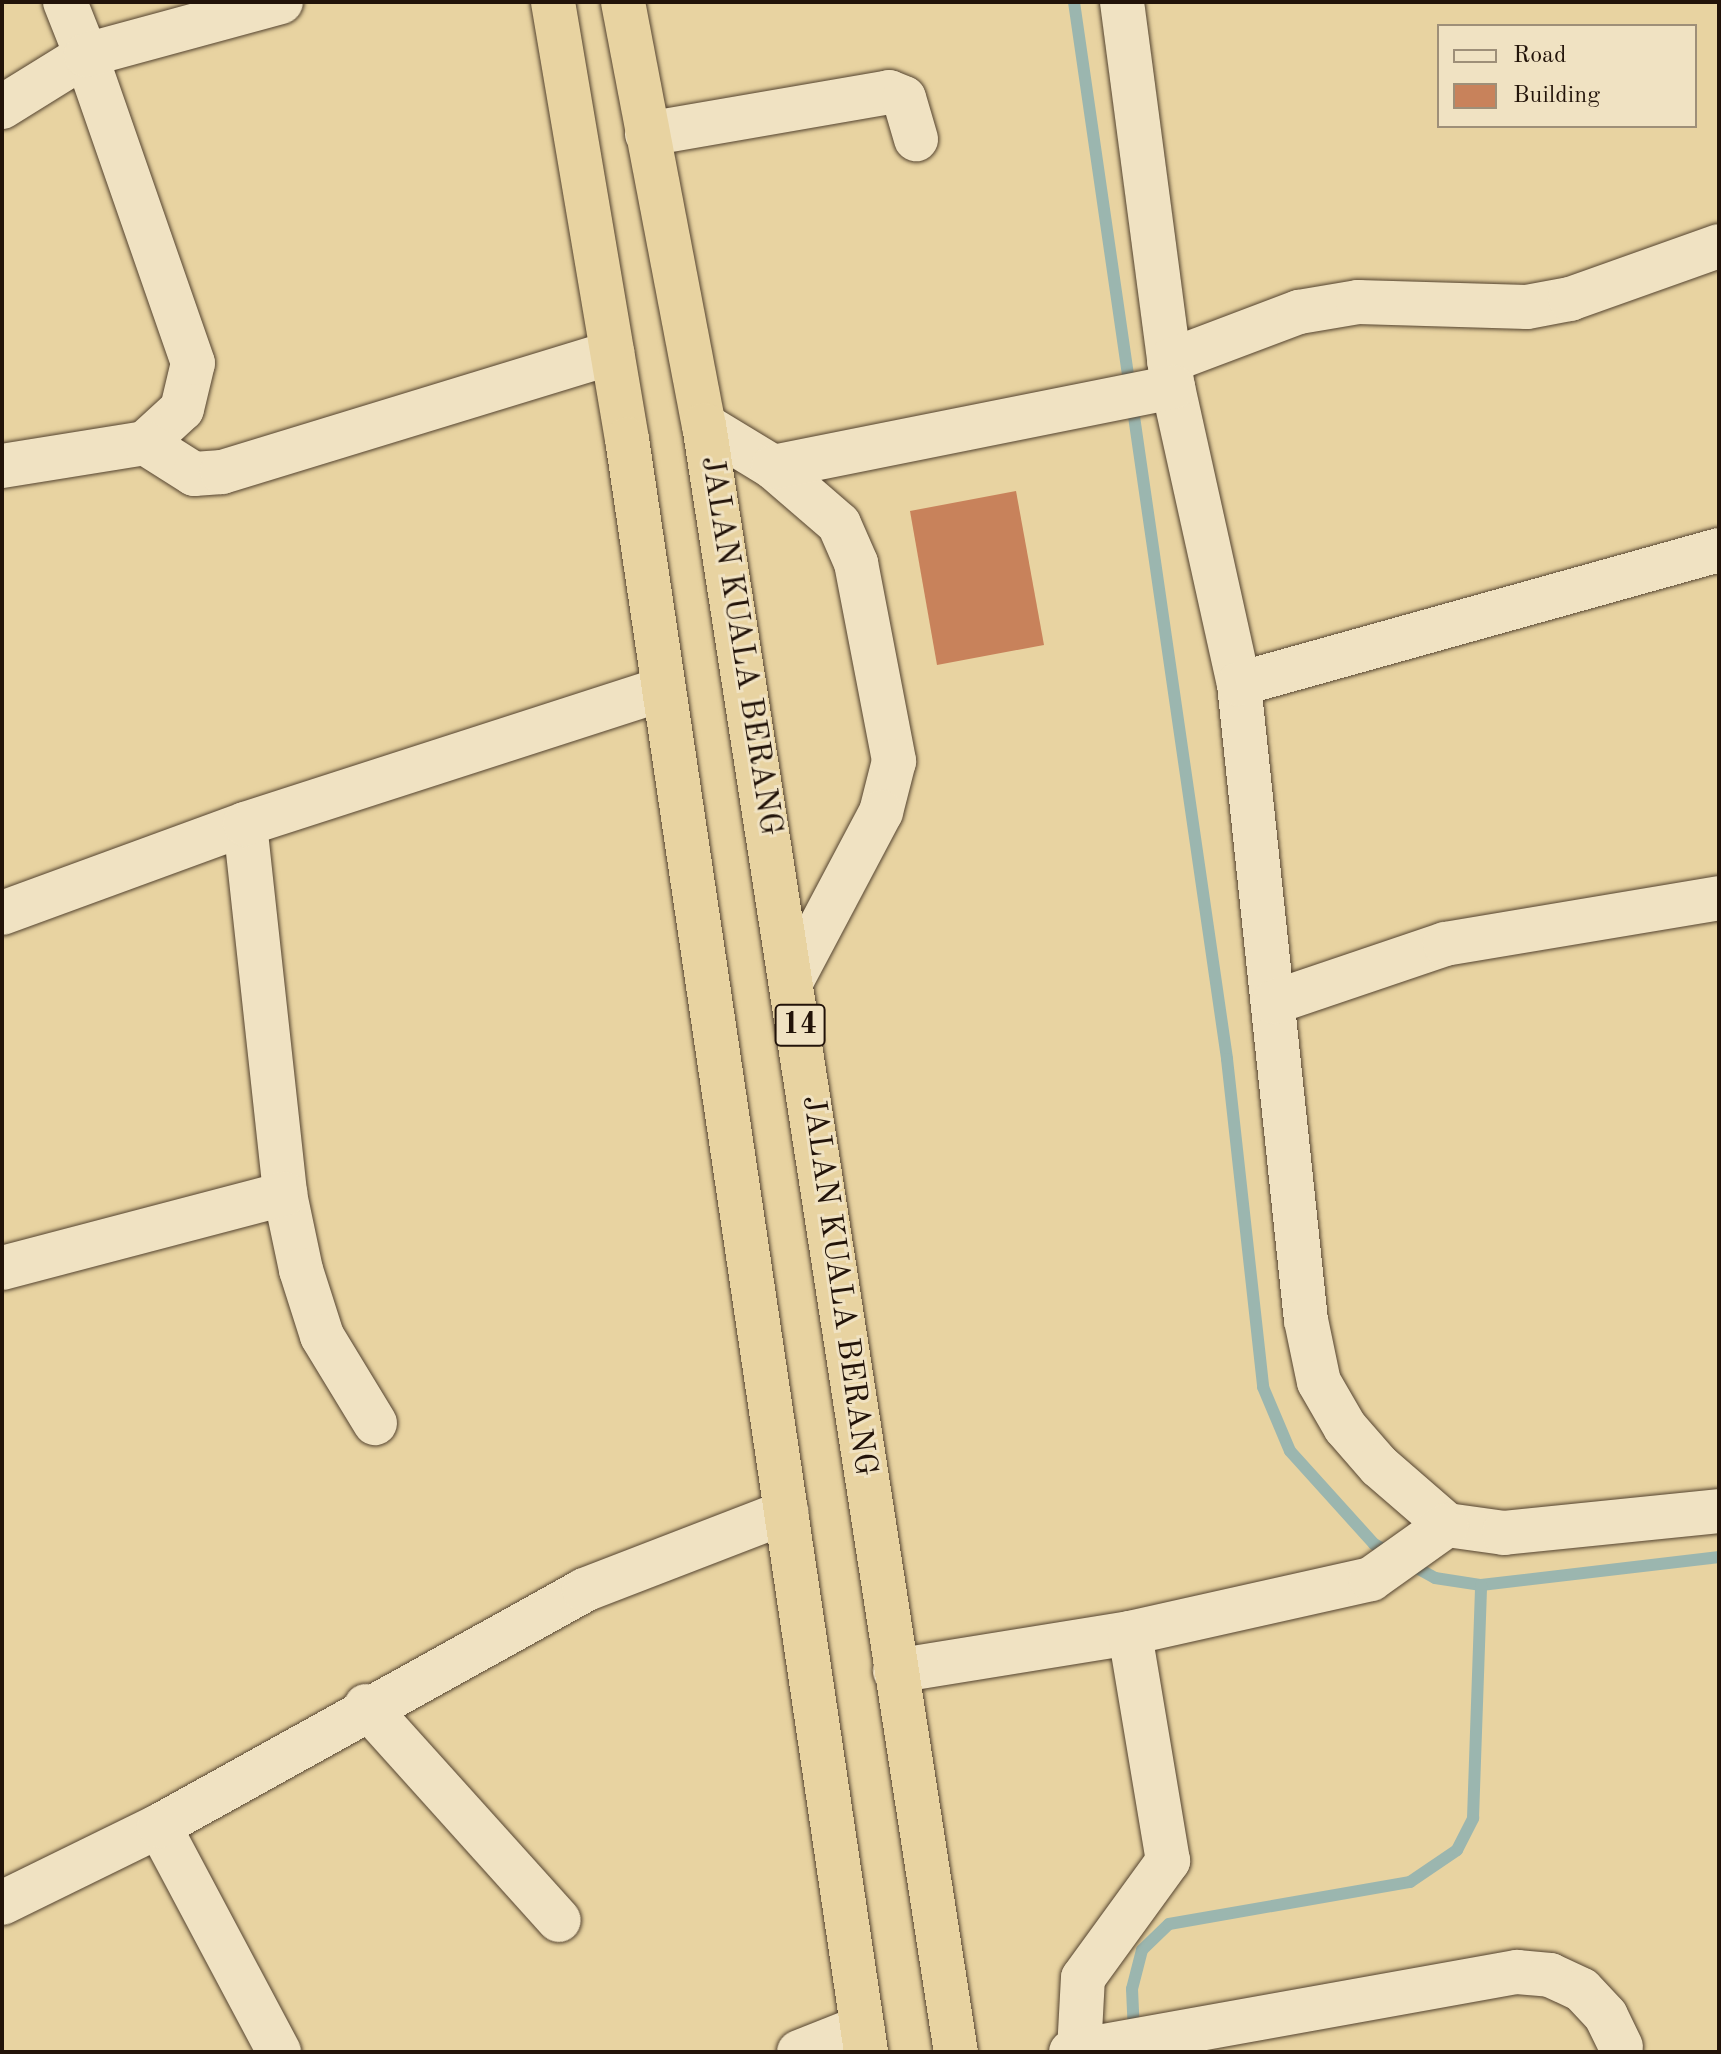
<!DOCTYPE html>
<style>
body{margin:0}
#map{position:relative;width:1721px;height:2054px;overflow:hidden;background:#e8d3a1;font-family:"Old Standard TT",serif}
div>[style]{position:absolute}
[style*='--x']{left:calc(var(--x)*1px);top:calc(var(--y)*1px);width:calc(var(--w)*1px);rotate:calc(var(--a)*1deg)}
.stream>*{height:12px;margin:-6px;padding:0 6px;transform-origin:6px;border-radius:6px;background:#9bb6af}
.building>*{inset:0;background:#c8825b}
.roads{filter:drop-shadow(0 0 2px #54432f) drop-shadow(0 0 2px #54432f)}
.minor>*{height:44px;margin:-22px;padding:0 22px;transform-origin:22px;border-radius:22px;background:#f0e2c2}
.highway>*{height:44px;margin:-22px;padding:0 22px;transform-origin:22px;border-radius:22px;background:#e8d3a1}
span{translate:-50% -50%;white-space:nowrap;text-align:center;line-height:1.15;-webkit-text-stroke:6px #f0e2c2;paint-order:stroke}
.shield-label span{padding:2px 6px;background:#f0e2c2;border:2px solid;border-radius:6px;-webkit-text-stroke-width:0}
.shield-label{font-size:30px;color:#221309;font-weight:700}
.street-label{font-size:32px;color:#221309}
.frame{position:absolute;inset:0;border:4px solid #221309;pointer-events:none}
.legend{position:absolute;left:1437px;top:24px;width:260px;height:104px;box-sizing:border-box;background:#f0e2c2;border:2px solid #9e8f78;margin:0;padding:10px 14px;list-style:none;font-size:24px;color:#221309}
.legend li{display:flex;align-items:center;gap:16px;height:40px}
.legend b{width:40px;border:2px solid #9e8f78}
</style>
<div id="map">
<div class="stream">
<div style="--x:1074;--y:2;--w:1068;--a:81.76"></div>
<div style="--x:1227;--y:1059;--w:330;--a:83.7"></div>
<div style="--x:1263;--y:1387;--w:69;--a:67.1"></div>
<div style="--x:1290;--y:1451;--w:125;--a:47.9"></div>
<div style="--x:1374;--y:1544;--w:21;--a:29"></div>
<div style="--x:1408;--y:1563;--w:31;--a:29"></div>
<div style="--x:1435;--y:1578;--w:47;--a:8.7"></div>
<div style="--x:1481;--y:1585;--w:240;--a:-6.7"></div>
<div style="--x:1134;--y:2033;--w:44;--a:-92.6"></div>
<div style="--x:1132;--y:1989;--w:40;--a:-75.6"></div>
<div style="--x:1142;--y:1950;--w:37;--a:-44"></div>
<div style="--x:1169;--y:1924;--w:245;--a:-9.9"></div>
<div style="--x:1410;--y:1882;--w:57;--a:-34.2"></div>
<div style="--x:1457;--y:1850;--w:36;--a:-63"></div>
<div style="--x:1473;--y:1818;--w:233;--a:-88"></div>
</div>
<div class="building">
<div style="clip-path:polygon(1016px 491px,1044px 645px,937px 665px,910px 511px)"></div>
</div>
<div class="roads">
<div class="minor">
<div style="--x:1122;--y:2;--w:388;--a:82.5"></div>
<div style="--x:1173;--y:387;--w:304;--a:77.5"></div>
<div style="--x:1239;--y:684;--w:640;--a:83.99"></div>
<div style="--x:1306;--y:1320;--w:63;--a:78.2"></div>
<div style="--x:1319;--y:1382;--w:52;--a:60"></div>
<div style="--x:1345;--y:1427;--w:52;--a:48.9"></div>
<div style="--x:1379;--y:1466;--w:90;--a:40.9"></div>
<div style="--x:1447;--y:1525;--w:58;--a:8"></div>
<div style="--x:1504;--y:1533;--w:216;--a:-5.8"></div>
<div style="--x:2;--y:107;--w:99;--a:-31.8"></div>
<div style="--x:86;--y:55;--w:57;--a:-111.6"></div>
<div style="--x:647;--y:134;--w:246;--a:-9.8"></div>
<div style="--x:889;--y:92;--w:16;--a:22"></div>
<div style="--x:904;--y:98;--w:43;--a:73.7"></div>
<div style="--x:1169;--y:361;--w:139;--a:-20.7"></div>
<div style="--x:1299;--y:312;--w:60;--a:-9.6"></div>
<div style="--x:1358;--y:302;--w:169;--a:1.7"></div>
<div style="--x:1527;--y:307;--w:44;--a:-10.5"></div>
<div style="--x:1570;--y:299;--w:158;--a:-19.6"></div>
<div style="--x:704;--y:425;--w:81;--a:31.3"></div>
<div style="--x:773;--y:467;--w:87;--a:40.8"></div>
<div style="--x:839;--y:524;--w:43;--a:66.4"></div>
<div style="--x:856;--y:563;--w:202;--a:79.1"></div>
<div style="--x:894;--y:761;--w:53;--a:104.3"></div>
<div style="--x:881;--y:812;--w:188;--a:117.9"></div>
<div style="--x:145;--y:443;--w:50;--a:-42.6"></div>
<div style="--x:182;--y:409;--w:47;--a:-76.6"></div>
<div style="--x:193;--y:363;--w:326;--a:-109.2"></div>
<div style="--x:86;--y:55;--w:202;--a:-15.2"></div>
<div style="--x:2;--y:466;--w:145;--a:-9.1"></div>
<div style="--x:145;--y:443;--w:58;--a:32.3"></div>
<div style="--x:194;--y:474;--w:28;--a:-4"></div>
<div style="--x:222;--y:472;--w:408;--a:-17"></div>
<div style="--x:773;--y:467;--w:408;--a:-11.3"></div>
<div style="--x:1239;--y:684;--w:498;--a:-15.6"></div>
<div style="--x:245;--y:824;--w:372;--a:83.8"></div>
<div style="--x:285;--y:1194;--w:78;--a:78.1"></div>
<div style="--x:301;--y:1270;--w:69;--a:72.3"></div>
<div style="--x:322;--y:1336;--w:102;--a:58.7"></div>
<div style="--x:2;--y:913;--w:259;--a:-20.1"></div>
<div style="--x:245;--y:824;--w:440;--a:-17.9"></div>
<div style="--x:1274;--y:1002;--w:181;--a:-18.7"></div>
<div style="--x:1445;--y:944;--w:278;--a:-9.5"></div>
<div style="--x:2;--y:1268;--w:293;--a:-14.7"></div>
<div style="--x:895;--y:1671;--w:238;--a:-9.2"></div>
<div style="--x:1130;--y:1633;--w:247;--a:-12.6"></div>
<div style="--x:1371;--y:1579;--w:93;--a:-35.4"></div>
<div style="--x:366;--y:1706;--w:288;--a:48"></div>
<div style="--x:159;--y:1826;--w:256;--a:62"></div>
<div style="--x:2;--y:1903;--w:175;--a:-26.1"></div>
<div style="--x:159;--y:1826;--w:486;--a:-29"></div>
<div style="--x:584;--y:1590;--w:217;--a:-21.1"></div>
<div style="--x:1079;--y:2051;--w:73;--a:-86.9"></div>
<div style="--x:1083;--y:1978;--w:145;--a:-54"></div>
<div style="--x:1168;--y:1861;--w:231;--a:-99.5"></div>
<div style="--x:799;--y:2052;--w:68;--a:-21.6"></div>
<div style="--x:1071;--y:2052;--w:453;--a:-10.2"></div>
<div style="--x:1517;--y:1972;--w:33;--a:5"></div>
<div style="--x:1550;--y:1975;--w:35;--a:25"></div>
<div style="--x:1582;--y:1990;--w:35;--a:47"></div>
<div style="--x:1606;--y:2016;--w:34;--a:64"></div>
</div>
<div class="highway">
<div style="--x:553;--y:2;--w:443;--a:80.4"></div>
<div style="--x:627;--y:439;--w:1631;--a:81.57"></div>
<div style="--x:623;--y:2;--w:431;--a:79.2"></div>
<div style="--x:704;--y:425;--w:1646;--a:81.2"></div>
</div>
</div>
<div class="shield-label">
<span style="left:800px;top:1025px">14</span>
</div>
<div class="street-label">
<span style="left:740px;top:646px;rotate:81deg">JALAN KUALA BERANG</span>
<span style="left:838px;top:1286px;rotate:82deg">JALAN KUALA BERANG</span>
</div>
<div class="frame"></div>
<ul class="legend">
<li><b style="height:10px;background:#f0e2c2"></b>Road</li>
<li><b style="height:22px;background:#c8825b"></b>Building</li>
</ul>
</div>
